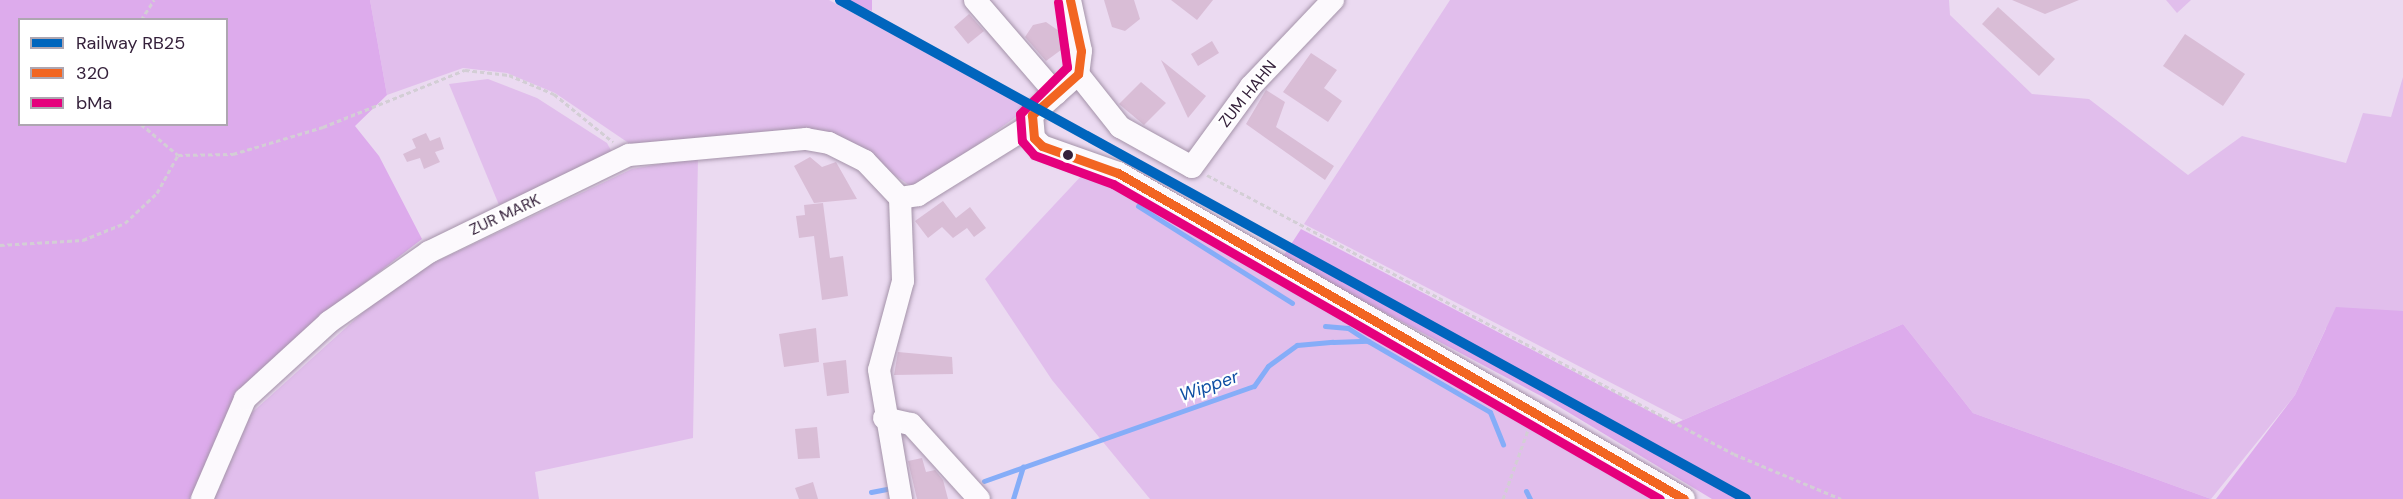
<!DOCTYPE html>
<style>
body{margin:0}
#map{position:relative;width:2403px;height:499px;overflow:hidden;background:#ebdaf1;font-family:"DM Sans",sans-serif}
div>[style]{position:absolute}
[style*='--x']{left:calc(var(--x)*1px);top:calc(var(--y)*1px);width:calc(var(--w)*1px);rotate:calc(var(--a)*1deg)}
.green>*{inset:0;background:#e1beec}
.forest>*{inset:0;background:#ddabec}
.stream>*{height:5px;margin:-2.5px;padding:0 2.5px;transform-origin:2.5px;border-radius:2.5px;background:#85adf8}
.building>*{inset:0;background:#d9bdd6}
.path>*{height:3px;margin-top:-1.5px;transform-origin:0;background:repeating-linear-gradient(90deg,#d3ced5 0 4.5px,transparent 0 7.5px)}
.roads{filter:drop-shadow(0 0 2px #a493a9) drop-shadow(0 0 2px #a493a9)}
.minor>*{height:22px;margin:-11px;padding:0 11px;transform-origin:11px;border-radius:11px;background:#fcf9fd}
.bus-1>*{height:9px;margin:-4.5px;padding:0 4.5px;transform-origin:4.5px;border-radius:4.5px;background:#f26522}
.bus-2>*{height:9px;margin:-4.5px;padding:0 4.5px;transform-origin:4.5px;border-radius:4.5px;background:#e5007d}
.rail-1>*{height:10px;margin:-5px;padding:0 5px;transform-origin:5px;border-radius:5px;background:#0065bd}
.dots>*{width:16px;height:16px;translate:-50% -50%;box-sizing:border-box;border:3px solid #fff;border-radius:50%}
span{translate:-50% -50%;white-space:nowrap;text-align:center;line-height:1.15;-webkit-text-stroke:4.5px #fff;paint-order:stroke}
.street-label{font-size:16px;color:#35213b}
.water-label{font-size:18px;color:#0f4fa4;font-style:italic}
.legend{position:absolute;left:18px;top:18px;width:210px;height:108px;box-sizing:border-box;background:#fff;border:2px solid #aea6b1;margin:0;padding:8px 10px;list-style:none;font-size:18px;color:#35213b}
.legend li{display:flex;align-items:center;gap:12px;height:30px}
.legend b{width:30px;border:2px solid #aea6b1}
</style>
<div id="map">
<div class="green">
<div style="clip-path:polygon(370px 0,829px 0,1028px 108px,920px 186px,912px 187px,846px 142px,633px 146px,555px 93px,507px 73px,463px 68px,387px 95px)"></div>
<div style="clip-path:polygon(1450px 0,1949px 0,1950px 15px,2032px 94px,2089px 99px,2188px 175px,2242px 136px,2346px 163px,2363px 113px,2391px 117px,2403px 77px,2403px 406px,2326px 328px,2295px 395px,2211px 499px,1973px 413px,1903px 324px,1683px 420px,1304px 224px)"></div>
<div style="clip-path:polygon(2166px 0,2191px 0,2177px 13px)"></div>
<div style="clip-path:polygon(488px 79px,537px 98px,607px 143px,613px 154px,499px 205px,449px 84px)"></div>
<div style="clip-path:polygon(698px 157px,693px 438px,535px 472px,539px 499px,214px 499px,247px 417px,381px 296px,427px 266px,632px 169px)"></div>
<div style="clip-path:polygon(1084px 173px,1210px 240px,1673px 499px,1150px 499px,1052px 380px,985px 279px)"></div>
</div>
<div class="forest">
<div style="clip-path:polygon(evenodd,0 0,370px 0,387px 95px,355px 126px,379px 156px,422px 239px,327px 312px,238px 392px,190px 499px,0 499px,0 0,20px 20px,226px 20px,226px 124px,20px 124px,20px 20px)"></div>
<div style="clip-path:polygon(838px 0,872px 0,872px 11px)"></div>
<div style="clip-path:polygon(1301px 229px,1674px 424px,1903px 324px,1973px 413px,2211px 499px,1712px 499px,1543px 397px,1282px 258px)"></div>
<div style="clip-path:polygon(2336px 307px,2403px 311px,2403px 499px,2216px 499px,2295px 395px)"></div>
</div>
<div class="stream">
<div style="--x:1138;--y:206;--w:182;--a:32.2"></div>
<div style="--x:1325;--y:326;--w:23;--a:5"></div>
<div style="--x:1348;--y:328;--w:24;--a:33"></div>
<div style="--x:984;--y:481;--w:286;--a:-19.4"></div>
<div style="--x:1254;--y:386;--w:24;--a:-55"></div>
<div style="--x:1268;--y:366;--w:36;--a:-36"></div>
<div style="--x:1297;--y:345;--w:36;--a:-5"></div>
<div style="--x:1333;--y:342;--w:35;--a:-2"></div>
<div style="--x:1368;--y:341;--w:141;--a:30.2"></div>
<div style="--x:1490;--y:412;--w:35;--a:68"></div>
<div style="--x:1526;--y:491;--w:9;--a:63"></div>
<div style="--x:871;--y:492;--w:16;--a:-11"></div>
<div style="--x:1013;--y:499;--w:34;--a:-73"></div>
</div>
<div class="building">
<div style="clip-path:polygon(1104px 0,1134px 0,1140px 19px,1125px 31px,1112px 27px)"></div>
<div style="clip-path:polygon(1171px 0,1213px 0,1197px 20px)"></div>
<div style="clip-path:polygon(2012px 0,2079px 0,2045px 14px)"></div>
<div style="clip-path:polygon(1998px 7px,2055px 59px,2039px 76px,1982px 24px)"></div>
<div style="clip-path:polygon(969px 14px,984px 31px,968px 44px,954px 27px)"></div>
<div style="clip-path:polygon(1046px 22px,1059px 31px,1065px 47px,1046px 61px,1025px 37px,1033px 25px)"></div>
<div style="clip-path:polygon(2185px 34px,2245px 74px,2223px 106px,2163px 66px)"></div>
<div style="clip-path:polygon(1212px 41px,1219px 53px,1198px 66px,1191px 54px)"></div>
<div style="clip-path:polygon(1311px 53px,1337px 70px,1324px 88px,1342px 101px,1328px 122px,1283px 92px)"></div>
<div style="clip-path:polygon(1161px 60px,1206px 96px,1188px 118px)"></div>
<div style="clip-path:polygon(1141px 82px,1166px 103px,1144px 125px,1119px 104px)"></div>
<div style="clip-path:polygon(1266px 90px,1285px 102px,1276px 127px,1334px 166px,1325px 180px,1246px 124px)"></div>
<div style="clip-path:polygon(426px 133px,430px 141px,440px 137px,444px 149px,435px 152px,440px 162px,424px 169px,420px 158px,407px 162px,403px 154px,416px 148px,412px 139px)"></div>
<div style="clip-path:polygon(810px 157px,822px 167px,836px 162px,857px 199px,814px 203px,794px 166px)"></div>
<div style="clip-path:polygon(943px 201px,956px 218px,970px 207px,986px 228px,974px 237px,967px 228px,953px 238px,942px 227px,928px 238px,915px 221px)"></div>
<div style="clip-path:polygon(823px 203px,830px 258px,843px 256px,848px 296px,822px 300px,814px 236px,799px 238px,796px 216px,805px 215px,804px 205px)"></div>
<div style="clip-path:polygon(816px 328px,819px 362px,784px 367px,779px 334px)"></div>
<div style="clip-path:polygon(898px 352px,952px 357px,953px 374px,894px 375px)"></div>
<div style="clip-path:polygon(846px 360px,849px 393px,827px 396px,823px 363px)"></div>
<div style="clip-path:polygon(817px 427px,820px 458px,798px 459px,795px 429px)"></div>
<div style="clip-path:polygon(922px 458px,926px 472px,935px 470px,943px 480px,948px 499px,917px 499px,908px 461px)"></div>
<div style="clip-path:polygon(813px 482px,818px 499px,799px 499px,795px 488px)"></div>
</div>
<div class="path">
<div style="--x:141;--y:20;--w:24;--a:-57"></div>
<div style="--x:141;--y:124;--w:48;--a:40"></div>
<div style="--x:178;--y:155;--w:55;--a:-1"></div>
<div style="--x:233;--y:154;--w:94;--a:-16.7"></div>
<div style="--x:323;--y:127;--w:153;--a:-21.9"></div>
<div style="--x:465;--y:70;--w:44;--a:6.5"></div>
<div style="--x:509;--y:75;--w:49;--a:22.9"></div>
<div style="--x:554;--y:94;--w:76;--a:39.1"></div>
<div style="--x:1207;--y:175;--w:596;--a:27.9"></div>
<div style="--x:1734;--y:454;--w:116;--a:22.8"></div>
<div style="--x:0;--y:245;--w:83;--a:-3.4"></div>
<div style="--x:83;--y:240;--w:45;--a:-22"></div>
<div style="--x:125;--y:223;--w:44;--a:-43.2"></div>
<div style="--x:157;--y:193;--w:43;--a:-61.1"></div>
<div style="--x:1503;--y:499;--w:73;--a:-70.1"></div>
</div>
<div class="roads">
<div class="minor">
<div style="--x:975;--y:0;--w:124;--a:49.2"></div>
<div style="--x:1070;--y:0;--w:52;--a:77.8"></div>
<div style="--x:1081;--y:51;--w:23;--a:97"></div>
<div style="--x:1078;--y:74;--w:62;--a:138.3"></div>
<div style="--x:1032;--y:115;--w:23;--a:85"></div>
<div style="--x:1034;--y:138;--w:11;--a:45"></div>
<div style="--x:1042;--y:146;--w:81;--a:19.6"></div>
<div style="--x:1118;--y:173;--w:653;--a:29.94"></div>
<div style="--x:1078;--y:74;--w:68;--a:51.6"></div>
<div style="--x:1120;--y:127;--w:82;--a:29.1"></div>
<div style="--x:1192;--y:167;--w:100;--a:-53.9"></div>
<div style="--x:1251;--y:86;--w:119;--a:-46.4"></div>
<div style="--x:900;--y:198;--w:83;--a:87.9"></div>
<div style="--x:903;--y:281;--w:92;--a:105.1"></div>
<div style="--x:879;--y:370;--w:131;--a:80.3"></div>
<div style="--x:900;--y:198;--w:18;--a:-9"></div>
<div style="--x:918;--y:195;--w:133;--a:-31.8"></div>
<div style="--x:884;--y:418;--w:28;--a:13"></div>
<div style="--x:911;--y:424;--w:101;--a:47.8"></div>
<div style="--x:202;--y:499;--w:109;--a:-66.7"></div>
<div style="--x:245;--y:399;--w:114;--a:-42.5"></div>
<div style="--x:329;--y:322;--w:122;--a:-35"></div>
<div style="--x:429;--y:252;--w:222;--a:-25.9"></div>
<div style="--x:629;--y:155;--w:178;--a:-5.2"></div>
<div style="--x:806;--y:139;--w:23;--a:10"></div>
<div style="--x:829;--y:143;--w:40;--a:26.6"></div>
<div style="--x:865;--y:161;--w:51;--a:46.6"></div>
</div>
</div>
<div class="bus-1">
<div style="--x:1070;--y:0;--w:52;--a:77.8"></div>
<div style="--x:1081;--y:51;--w:23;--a:97"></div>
<div style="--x:1078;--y:74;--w:62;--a:138.3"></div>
<div style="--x:1032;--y:115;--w:23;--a:85"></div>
<div style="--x:1034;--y:138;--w:11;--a:45"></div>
<div style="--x:1042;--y:146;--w:81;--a:19.6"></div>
<div style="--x:1118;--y:173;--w:653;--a:29.94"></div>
</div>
<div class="bus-2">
<div style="--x:1058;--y:2;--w:66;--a:82.1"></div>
<div style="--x:1067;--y:67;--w:66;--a:135"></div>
<div style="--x:1020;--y:114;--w:27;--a:86"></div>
<div style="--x:1022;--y:141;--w:18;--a:49"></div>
<div style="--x:1034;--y:155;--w:84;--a:20.2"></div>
<div style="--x:1113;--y:184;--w:631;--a:29.94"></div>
</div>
<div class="rail-1">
<div style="--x:840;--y:0;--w:1034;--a:28.84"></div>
</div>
<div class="dots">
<div style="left:1068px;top:155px;background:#35213b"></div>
</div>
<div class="street-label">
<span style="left:1248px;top:94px;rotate:-51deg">ZUM HAHN</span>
<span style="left:505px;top:215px;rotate:-25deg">ZUR MARK</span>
</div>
<div class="water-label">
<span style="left:1209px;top:386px;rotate:-19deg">Wipper</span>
</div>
<ul class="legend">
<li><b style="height:8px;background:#0065bd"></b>Railway RB25</li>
<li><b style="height:8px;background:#f26522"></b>320</li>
<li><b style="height:8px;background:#e5007d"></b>bMa</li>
</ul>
</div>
